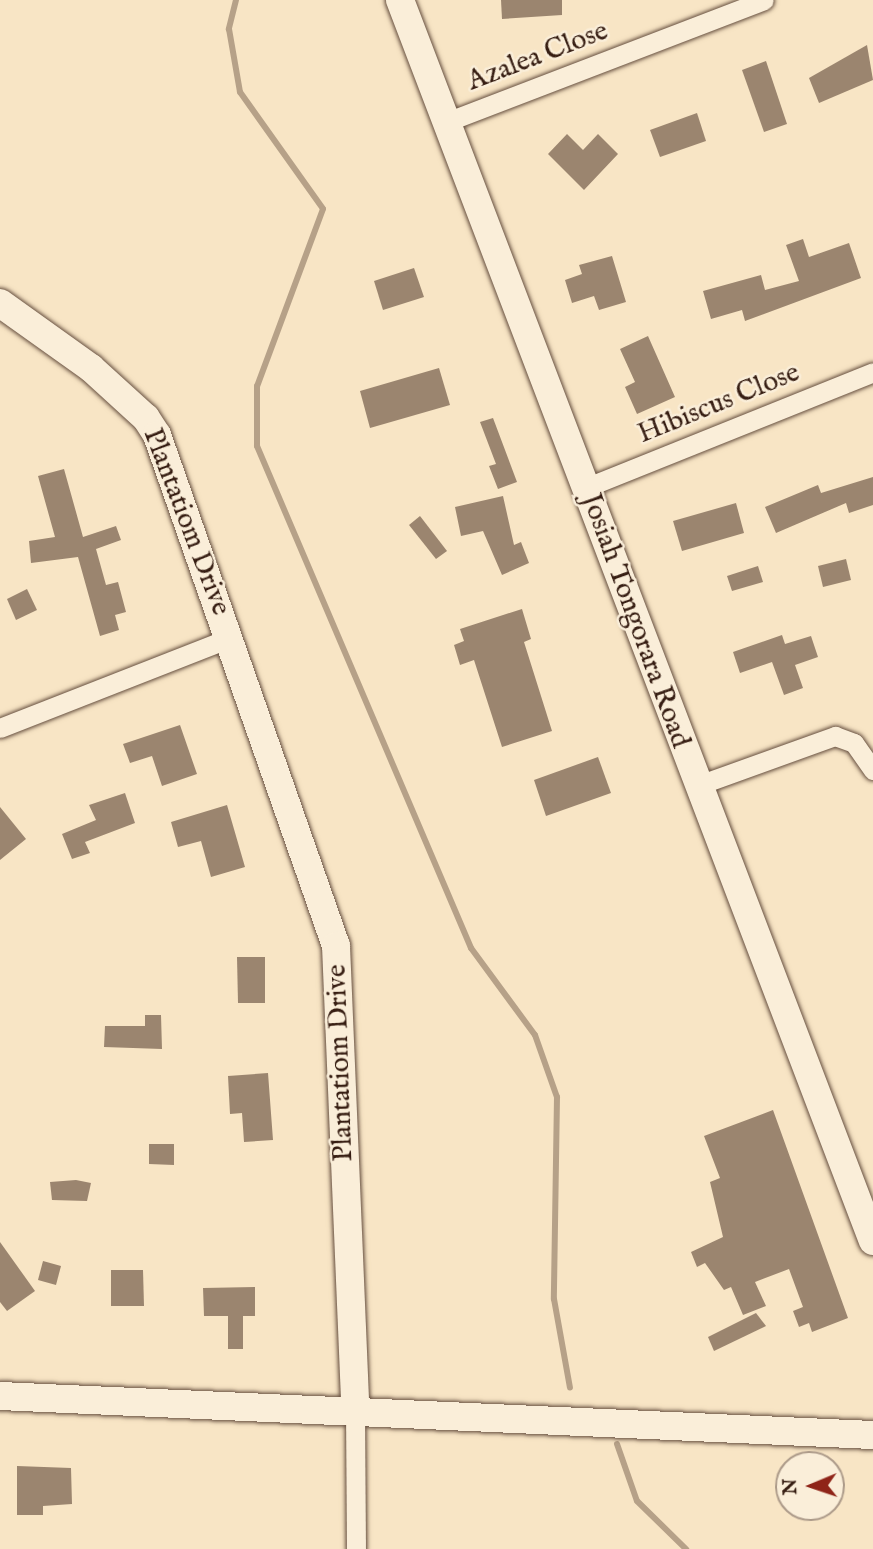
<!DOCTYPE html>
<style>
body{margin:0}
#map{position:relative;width:873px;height:1549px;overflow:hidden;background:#f8e5c5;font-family:"IM FELL English",serif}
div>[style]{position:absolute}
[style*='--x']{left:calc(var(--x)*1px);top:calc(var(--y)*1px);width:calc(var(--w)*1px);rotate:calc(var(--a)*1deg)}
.stream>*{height:6px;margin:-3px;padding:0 3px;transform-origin:3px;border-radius:3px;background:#b6a188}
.building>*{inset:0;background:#9b856f}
.roads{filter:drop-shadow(0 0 2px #664f3f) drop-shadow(0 0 2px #664f3f)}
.street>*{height:19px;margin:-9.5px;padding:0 9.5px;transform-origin:9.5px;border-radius:9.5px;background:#faeed9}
.secondary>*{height:28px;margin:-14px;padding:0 14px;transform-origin:14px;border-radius:14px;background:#faeed9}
span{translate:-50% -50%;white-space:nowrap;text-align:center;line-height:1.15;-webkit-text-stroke:5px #faeed9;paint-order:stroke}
.street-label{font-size:28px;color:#361d12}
.north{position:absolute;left:775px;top:1451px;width:70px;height:70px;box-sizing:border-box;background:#faeed9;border:2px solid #ac9a89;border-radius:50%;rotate:268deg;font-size:19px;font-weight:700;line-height:28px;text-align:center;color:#361d12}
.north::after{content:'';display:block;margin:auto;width:24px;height:32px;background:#8f2418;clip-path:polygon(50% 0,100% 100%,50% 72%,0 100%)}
</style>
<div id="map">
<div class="stream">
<div style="--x:236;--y:0;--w:30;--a:104"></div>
<div style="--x:229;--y:29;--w:64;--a:80.1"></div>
<div style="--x:240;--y:92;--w:143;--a:54.6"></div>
<div style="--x:323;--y:209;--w:189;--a:110.4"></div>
<div style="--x:257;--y:386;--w:60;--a:90"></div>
<div style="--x:257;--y:446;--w:546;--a:66.91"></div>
<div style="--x:471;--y:948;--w:108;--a:53.7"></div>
<div style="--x:535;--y:1035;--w:66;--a:70.5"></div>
<div style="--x:557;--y:1097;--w:202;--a:90.9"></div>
<div style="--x:554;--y:1299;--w:90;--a:79.8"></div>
<div style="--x:617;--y:1444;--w:60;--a:70.7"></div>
<div style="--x:637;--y:1501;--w:69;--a:44.4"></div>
</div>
<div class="building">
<div style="clip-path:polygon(501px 0,562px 0,562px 15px,502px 19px)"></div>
<div style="clip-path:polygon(867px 45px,873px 80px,819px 103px,809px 78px)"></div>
<div style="clip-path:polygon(766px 61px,787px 124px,764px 132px,742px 70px)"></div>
<div style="clip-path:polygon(697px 113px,706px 141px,660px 157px,650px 130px)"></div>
<div style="clip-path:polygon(567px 134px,583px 150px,598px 134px,618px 154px,584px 190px,548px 154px)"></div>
<div style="clip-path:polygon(803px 239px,809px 257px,849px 243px,861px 278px,745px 321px,742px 310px,711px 319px,703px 291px,761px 275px,765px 290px,799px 281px,786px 245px)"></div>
<div style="clip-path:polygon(612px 256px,626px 302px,599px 310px,594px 296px,572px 303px,565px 280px,582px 274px,579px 265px)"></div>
<div style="clip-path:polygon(414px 268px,424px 297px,383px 310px,374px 281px)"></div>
<div style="clip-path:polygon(648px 336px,675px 397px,637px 414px,625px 387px,635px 382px,620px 349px)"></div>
<div style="clip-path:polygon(439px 368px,450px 405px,370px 428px,360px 391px)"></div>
<div style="clip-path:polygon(493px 418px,517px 482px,498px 489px,489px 466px,496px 464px,480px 422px)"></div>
<div style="clip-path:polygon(64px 469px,83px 537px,116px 526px,121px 540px,96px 549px,106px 585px,118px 582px,126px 612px,115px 615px,119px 630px,100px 636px,78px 557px,31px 563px,29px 541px,55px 537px,38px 476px)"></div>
<div style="clip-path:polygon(873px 477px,873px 505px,849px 513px,846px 503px,776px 533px,765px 507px,818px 485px,821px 493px)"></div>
<div style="clip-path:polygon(503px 496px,514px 545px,521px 542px,529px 563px,502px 575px,483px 531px,461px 536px,455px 507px)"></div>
<div style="clip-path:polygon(736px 503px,744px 533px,682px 551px,673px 521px)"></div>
<div style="clip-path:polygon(420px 516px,447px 551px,436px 559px,409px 525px)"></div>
<div style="clip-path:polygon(846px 559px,851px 580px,823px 587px,818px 566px)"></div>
<div style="clip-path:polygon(758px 566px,763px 582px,732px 591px,727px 576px)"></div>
<div style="clip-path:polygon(27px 589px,37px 610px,16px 620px,7px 599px)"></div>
<div style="clip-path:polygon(522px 609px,531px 639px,524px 642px,552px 731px,502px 747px,474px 660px,460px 665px,454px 645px,464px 641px,460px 629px)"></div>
<div style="clip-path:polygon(782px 635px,785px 644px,811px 636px,818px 657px,795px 665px,803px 688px,784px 695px,772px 662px,740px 673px,733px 652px)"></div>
<div style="clip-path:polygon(180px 725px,197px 774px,162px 786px,152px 756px,130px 763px,123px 744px)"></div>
<div style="clip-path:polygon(598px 757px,611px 793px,546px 816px,534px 780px)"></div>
<div style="clip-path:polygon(125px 793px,135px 823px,85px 842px,90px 853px,72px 859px,62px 834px,96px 820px,89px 805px)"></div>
<div style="clip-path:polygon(227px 805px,245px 867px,211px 877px,201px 841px,178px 847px,171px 822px)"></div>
<div style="clip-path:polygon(0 807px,26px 839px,0 860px)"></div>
<div style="clip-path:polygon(237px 957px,265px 957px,265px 1003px,238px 1003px)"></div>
<div style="clip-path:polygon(145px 1015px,161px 1015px,162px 1049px,104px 1047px,105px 1026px,145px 1026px)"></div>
<div style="clip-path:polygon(268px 1073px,273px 1140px,244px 1142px,242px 1113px,230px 1114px,228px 1076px)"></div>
<div style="clip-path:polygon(773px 1110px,848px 1318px,812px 1332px,809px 1323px,799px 1327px,793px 1311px,803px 1307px,789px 1269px,755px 1282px,766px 1306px,743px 1315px,731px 1287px,724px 1290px,705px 1263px,697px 1267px,691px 1252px,723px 1237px,710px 1182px,720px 1178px,704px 1136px)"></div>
<div style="clip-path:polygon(149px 1144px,174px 1144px,174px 1165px,149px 1164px)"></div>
<div style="clip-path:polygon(76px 1180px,91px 1183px,87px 1201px,52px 1200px,50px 1182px)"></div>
<div style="clip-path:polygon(0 1242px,35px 1291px,7px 1311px,0 1302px)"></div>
<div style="clip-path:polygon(43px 1261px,61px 1266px,56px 1285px,38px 1280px)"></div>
<div style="clip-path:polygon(111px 1270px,143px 1270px,144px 1306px,111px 1306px)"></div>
<div style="clip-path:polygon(255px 1287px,255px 1316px,243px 1316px,243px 1349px,228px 1349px,228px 1316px,204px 1316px,203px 1288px)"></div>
<div style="clip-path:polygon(756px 1313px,766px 1326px,714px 1351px,708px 1337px)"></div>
<div style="clip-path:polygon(17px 1466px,71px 1468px,72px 1504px,43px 1506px,43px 1515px,17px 1515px)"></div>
</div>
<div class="roads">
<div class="street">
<div style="--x:449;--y:121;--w:337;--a:-21"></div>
<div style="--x:585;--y:488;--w:310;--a:-21.9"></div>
<div style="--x:0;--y:728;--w:247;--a:-21.4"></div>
<div style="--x:696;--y:786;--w:148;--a:-19.8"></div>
<div style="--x:835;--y:736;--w:20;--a:20"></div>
<div style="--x:854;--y:743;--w:33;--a:55"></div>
<div style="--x:355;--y:1408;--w:141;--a:89.6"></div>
</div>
<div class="secondary">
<div style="--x:400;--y:0;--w:1328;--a:69.14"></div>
<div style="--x:0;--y:303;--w:112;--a:35.5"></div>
<div style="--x:91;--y:368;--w:74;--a:42.3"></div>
<div style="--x:146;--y:418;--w:20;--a:57"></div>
<div style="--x:157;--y:435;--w:541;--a:70.69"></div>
<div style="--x:336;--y:946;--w:462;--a:87.6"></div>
<div style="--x:0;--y:1396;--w:874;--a:2.56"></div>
</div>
</div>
<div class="street-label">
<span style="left:538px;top:57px;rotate:-21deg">Azalea Close</span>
<span style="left:719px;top:404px;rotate:-22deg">Hibiscus Close</span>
<span style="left:186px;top:522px;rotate:69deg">Plantatiom Drive</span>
<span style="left:635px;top:621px;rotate:70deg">Josiah Tongorara Road</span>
<span style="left:341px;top:1063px;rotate:-92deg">Plantatiom Drive</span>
</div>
<div class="north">N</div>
</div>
